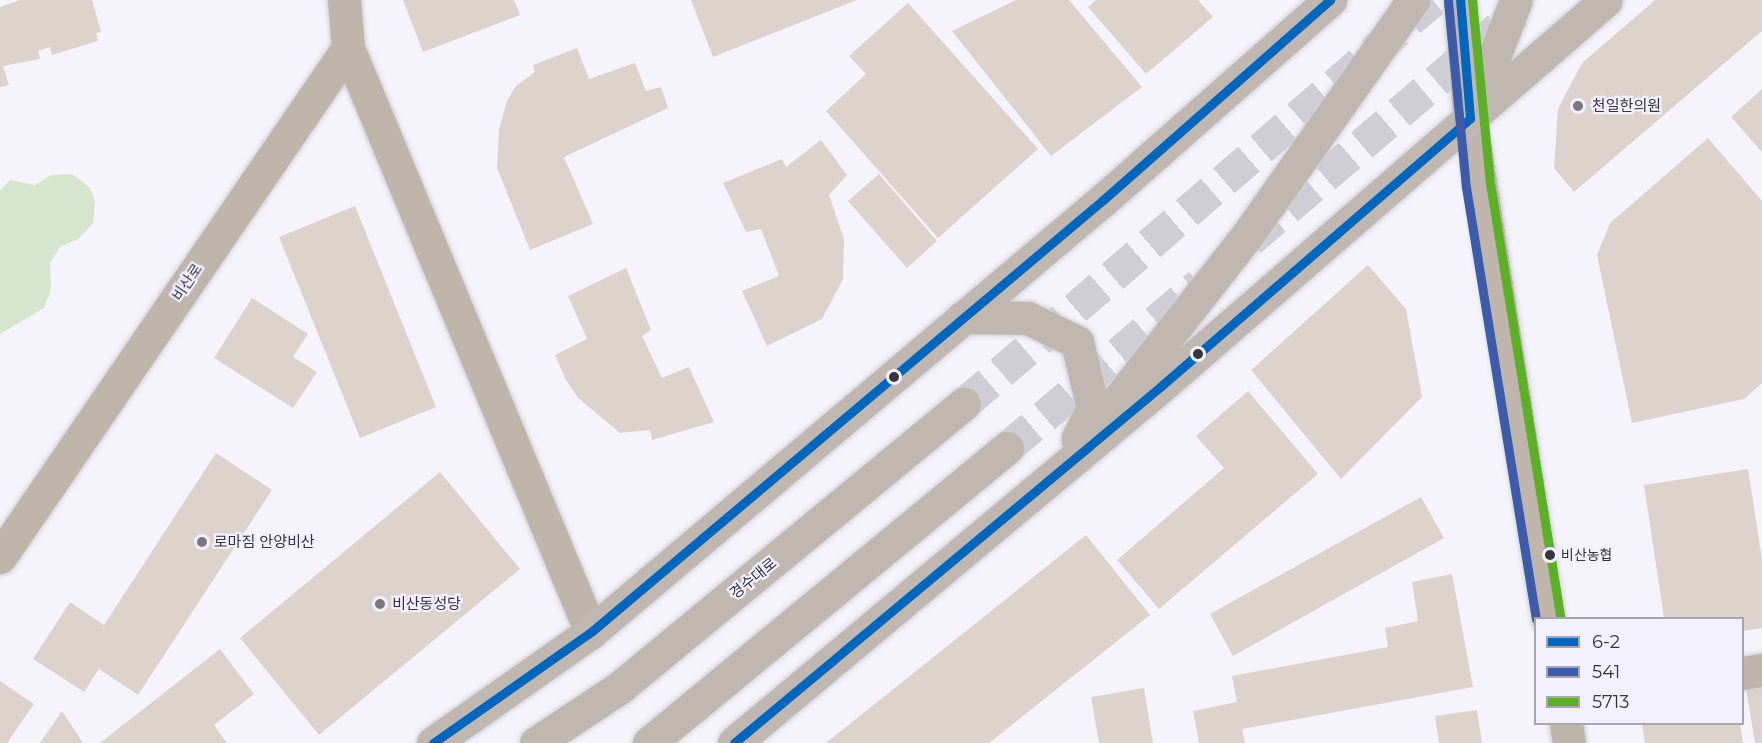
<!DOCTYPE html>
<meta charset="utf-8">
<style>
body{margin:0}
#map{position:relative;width:1762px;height:743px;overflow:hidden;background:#f5f4fc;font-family:Montserrat,"Noto Sans KR",sans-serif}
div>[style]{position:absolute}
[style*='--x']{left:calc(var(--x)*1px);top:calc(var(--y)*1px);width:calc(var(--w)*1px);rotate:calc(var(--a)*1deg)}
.green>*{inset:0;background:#d6e6ce}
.building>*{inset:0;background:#ded2cc}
.primary-tunnel>*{height:33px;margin-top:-16.5px;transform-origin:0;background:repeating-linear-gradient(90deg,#cfced6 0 33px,transparent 0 49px)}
.roads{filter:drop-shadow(0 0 2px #d0cfd5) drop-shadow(0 0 2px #d0cfd5)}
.minor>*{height:33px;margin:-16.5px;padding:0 16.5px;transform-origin:16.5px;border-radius:16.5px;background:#bfb5aa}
.tertiary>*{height:33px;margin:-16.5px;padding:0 16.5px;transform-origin:16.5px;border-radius:16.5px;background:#bfb5aa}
.primary>*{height:33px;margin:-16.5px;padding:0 16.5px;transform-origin:16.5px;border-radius:16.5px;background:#c0b8b0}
.bus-1>*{height:9px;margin:-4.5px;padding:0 4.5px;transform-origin:4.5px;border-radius:4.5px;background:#0065bd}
.bus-2>*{height:9px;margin:-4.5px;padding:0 4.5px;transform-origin:4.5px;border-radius:4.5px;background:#3d5bab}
.bus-3>*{height:9px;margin:-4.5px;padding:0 4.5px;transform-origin:4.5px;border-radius:4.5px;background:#5bb025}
.dots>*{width:16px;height:16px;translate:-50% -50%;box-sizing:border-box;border:3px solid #f3f0ff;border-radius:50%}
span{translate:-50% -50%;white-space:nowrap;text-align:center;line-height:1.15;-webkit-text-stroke:4.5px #f3f0ff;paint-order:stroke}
.bus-label{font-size:14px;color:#37353c}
.left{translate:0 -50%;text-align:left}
.poi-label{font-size:15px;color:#37353c}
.street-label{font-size:15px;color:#37353c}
.legend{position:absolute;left:1534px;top:617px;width:210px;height:108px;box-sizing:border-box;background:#f3f0ff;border:2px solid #a8a5b1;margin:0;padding:8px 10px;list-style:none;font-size:18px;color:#37353c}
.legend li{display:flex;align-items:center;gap:12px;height:30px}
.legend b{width:30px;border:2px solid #a8a5b1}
</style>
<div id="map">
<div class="green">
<div style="clip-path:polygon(72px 174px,90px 188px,95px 201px,93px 223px,78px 239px,60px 247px,50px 263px,51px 290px,44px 308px,0 334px,0 191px,10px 180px,35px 185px,51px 175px)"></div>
</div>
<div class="building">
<div style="clip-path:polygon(20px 0,92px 0,101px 32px,96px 33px,98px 41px,52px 55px,50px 47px,38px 51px,40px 59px,3px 66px,9px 85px,0 87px,0 7px)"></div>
<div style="clip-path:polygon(403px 0,514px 0,520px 15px,423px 52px)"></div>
<div style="clip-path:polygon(691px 0,857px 0,713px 57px)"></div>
<div style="clip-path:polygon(1016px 0,1069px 0,1142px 87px,1051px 156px,952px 31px)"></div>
<div style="clip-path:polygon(1096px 0,1198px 0,1213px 17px,1146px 74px,1088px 7px)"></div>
<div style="clip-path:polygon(1655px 0,1762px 0,1762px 31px,1574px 192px,1554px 168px,1558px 109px,1582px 63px)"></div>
<div style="clip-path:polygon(908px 3px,1038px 149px,938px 238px,826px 111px,866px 74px,849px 56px)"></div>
<div style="clip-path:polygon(577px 48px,589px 79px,635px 63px,646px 91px,661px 87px,668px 108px,564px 157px,593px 224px,530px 250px,497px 168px,499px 129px,507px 101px,516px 86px,535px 72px,533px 65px)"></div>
<div style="clip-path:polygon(1762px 89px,1762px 152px,1731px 117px)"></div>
<div style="clip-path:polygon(1708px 138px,1762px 201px,1762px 383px,1744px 399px,1632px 423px,1597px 255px,1610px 223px)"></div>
<div style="clip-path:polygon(821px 140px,847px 175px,829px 195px,844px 239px,843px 279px,822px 319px,767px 346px,742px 291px,779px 276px,761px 229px,746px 232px,723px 183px,782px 159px,786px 167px)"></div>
<div style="clip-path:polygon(879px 174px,937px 241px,907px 268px,848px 201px)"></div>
<div style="clip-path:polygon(355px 206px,436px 407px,360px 438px,279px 237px)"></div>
<div style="clip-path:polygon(1368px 265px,1406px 309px,1422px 397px,1341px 479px,1251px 370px)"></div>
<div style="clip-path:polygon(626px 268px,651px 330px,642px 336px,662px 378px,689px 367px,714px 422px,652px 440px,650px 430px,620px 433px,578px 398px,566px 380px,555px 355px,587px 339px,568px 296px)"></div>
<div style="clip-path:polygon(252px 298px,308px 334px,293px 357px,317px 372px,293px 408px,214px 358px)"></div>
<div style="clip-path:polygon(1248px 391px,1318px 474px,1159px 609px,1117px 560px,1224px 468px,1196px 436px)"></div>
<div style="clip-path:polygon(216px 453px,272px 490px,138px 695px,99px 669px,84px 692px,33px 659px,70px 602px,104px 625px)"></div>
<div style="clip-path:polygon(1748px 469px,1762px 559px,1762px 628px,1742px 631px,1742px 618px,1664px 618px,1644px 485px)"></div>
<div style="clip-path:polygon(440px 472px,520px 569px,319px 735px,240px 638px)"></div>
<div style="clip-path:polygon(1421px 497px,1444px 538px,1233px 656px,1210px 614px)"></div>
<div style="clip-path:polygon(1086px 535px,1150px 615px,989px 743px,826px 743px)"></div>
<div style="clip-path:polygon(1452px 574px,1473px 687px,1242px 729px,1245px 743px,1199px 743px,1193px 711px,1237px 702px,1232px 676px,1388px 647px,1385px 628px,1418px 621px,1412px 582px)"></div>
<div style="clip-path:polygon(220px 649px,254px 694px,214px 725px,227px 743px,100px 743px)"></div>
<div style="clip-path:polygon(0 681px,34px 704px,7px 743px,0 743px)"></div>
<div style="clip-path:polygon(1762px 686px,1762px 743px,1755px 743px,1746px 689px)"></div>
<div style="clip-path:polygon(1144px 688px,1153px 743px,1099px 743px,1091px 697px)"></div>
<div style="clip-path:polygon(1477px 710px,1482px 743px,1439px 743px,1435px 716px)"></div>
<div style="clip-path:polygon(62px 711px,83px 743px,40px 743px)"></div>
<div style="clip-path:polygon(1642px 724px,1740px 724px,1743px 743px,1645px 743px)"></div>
</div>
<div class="primary-tunnel">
<div style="--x:1250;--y:240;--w:351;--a:-40.5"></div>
<div style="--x:964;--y:404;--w:619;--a:-40.74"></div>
<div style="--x:1007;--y:448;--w:253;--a:-40.4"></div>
</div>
<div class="roads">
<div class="minor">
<div style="--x:348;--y:48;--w:633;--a:67.41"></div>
<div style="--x:0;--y:557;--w:617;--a:-55.64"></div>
<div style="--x:348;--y:48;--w:48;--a:-94.8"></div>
<div style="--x:1742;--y:673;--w:20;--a:-9"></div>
</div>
<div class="tertiary">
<div style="--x:1470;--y:118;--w:506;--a:81.13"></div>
<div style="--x:1566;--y:724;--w:19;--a:81"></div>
</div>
<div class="primary">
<div style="--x:1460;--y:0;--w:111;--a:85.4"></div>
<div style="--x:1472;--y:114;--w:122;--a:-68.9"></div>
<div style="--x:963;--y:317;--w:65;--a:0.9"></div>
<div style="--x:1028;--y:318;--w:55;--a:26.1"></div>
<div style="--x:1077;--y:342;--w:68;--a:76.4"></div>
<div style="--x:1093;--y:408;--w:34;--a:117"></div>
<div style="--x:1107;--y:414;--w:225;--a:-51.9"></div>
<div style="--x:1246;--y:237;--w:290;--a:-54.8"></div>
<div style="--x:433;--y:743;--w:193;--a:-35.1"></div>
<div style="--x:591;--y:632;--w:670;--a:-40.16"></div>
<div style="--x:1103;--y:200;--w:303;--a:-41.4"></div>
<div style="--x:536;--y:743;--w:100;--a:-33.5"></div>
<div style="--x:619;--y:688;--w:447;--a:-39.5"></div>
<div style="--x:649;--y:743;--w:464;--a:-39.5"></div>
<div style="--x:734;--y:743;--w:555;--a:-39.88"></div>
<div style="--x:1160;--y:387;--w:590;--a:-40.95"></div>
</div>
</div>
<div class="bus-1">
<div style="--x:433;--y:743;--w:193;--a:-35.1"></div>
<div style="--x:591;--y:632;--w:670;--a:-40.16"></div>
<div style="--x:1103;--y:200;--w:303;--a:-41.4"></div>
<div style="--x:734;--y:743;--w:555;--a:-39.88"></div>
<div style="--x:1160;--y:387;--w:410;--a:-40.9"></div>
<div style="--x:1470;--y:118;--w:118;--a:-94.8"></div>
</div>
<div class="bus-2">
<div style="--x:1448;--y:1;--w:187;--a:84.5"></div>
<div style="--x:1466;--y:187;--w:437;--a:80.8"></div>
</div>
<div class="bus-3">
<div style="--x:1472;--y:0;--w:184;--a:84.4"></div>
<div style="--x:1490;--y:183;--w:439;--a:80.8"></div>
</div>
<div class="dots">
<div style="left:1578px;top:106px;background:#7a787f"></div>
<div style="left:1198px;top:354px;background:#37353c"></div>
<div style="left:894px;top:377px;background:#37353c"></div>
<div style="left:202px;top:542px;background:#7a787f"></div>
<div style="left:1550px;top:555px;background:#37353c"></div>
<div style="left:380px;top:604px;background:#7a787f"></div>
</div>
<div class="bus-label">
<span class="left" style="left:1561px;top:555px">비산농협</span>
</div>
<div class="poi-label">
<span class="left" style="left:1592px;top:106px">천일한의원</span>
<span class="left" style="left:214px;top:542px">로마짐 안양비산</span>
<span class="left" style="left:392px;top:604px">비산동성당</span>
</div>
<div class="street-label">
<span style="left:187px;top:282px;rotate:-56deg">비산로</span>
<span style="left:753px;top:578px;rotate:-39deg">경수대로</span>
</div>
<ul class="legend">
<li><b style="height:8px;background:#0065bd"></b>6-2</li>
<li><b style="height:8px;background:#3d5bab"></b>541</li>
<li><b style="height:8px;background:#5bb025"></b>5713</li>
</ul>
</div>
